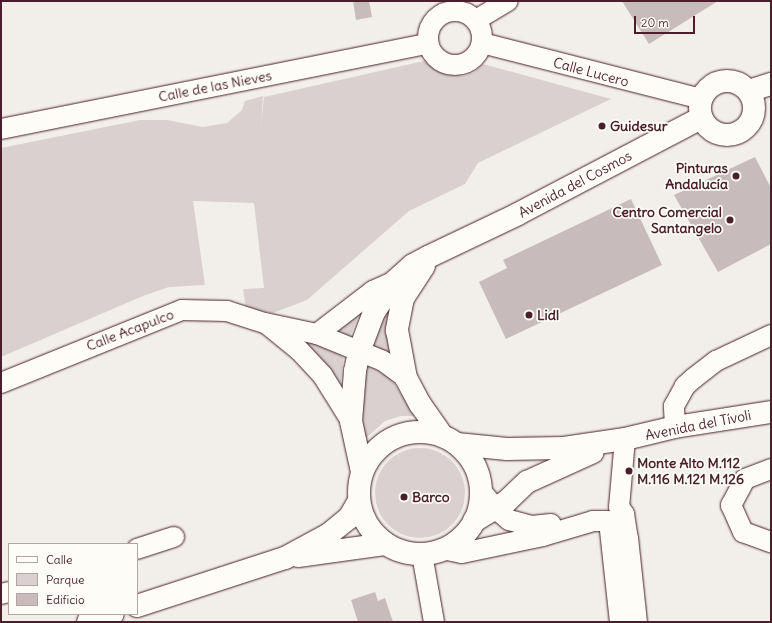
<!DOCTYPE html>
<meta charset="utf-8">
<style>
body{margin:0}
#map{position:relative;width:772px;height:623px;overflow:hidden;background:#f2efeb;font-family:Delius,sans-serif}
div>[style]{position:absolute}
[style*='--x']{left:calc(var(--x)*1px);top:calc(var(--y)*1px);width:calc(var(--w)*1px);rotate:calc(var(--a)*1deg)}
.green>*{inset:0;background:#d9d0cf}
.round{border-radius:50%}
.building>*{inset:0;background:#c8bbbb}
.roads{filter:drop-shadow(0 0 1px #4a1f2b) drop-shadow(0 0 1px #4a1f2b)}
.street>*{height:20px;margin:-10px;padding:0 10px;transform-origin:10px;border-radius:10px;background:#fdfcf7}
.street>.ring{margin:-10px;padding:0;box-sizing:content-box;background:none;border:20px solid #fdfcf7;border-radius:50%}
.secondary>*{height:22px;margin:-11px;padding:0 11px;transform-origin:11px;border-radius:11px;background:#fdfcf7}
.secondary>.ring{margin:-11px;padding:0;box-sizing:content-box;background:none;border:22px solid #fdfcf7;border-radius:50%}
.dots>*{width:11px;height:11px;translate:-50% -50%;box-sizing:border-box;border:2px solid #fdfcf7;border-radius:50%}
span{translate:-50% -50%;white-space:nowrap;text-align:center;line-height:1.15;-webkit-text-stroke:3.5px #fdfcf7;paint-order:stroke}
.street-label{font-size:14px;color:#4a1f2b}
.poi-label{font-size:14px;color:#4a1f2b;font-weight:700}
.left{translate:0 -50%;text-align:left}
.right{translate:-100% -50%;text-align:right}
.frame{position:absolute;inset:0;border:2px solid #4a1f2b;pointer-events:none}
.legend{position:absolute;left:8px;top:543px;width:130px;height:72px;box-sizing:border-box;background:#fdfcf7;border:1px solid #b5a4a5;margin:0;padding:5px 7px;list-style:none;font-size:12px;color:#4a1f2b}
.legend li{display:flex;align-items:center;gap:8px;height:20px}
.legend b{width:20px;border:1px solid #b5a4a5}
.scale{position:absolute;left:634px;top:16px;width:61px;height:18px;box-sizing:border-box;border:2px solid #4a1f2b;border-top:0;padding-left:5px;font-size:12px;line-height:14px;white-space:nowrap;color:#4a1f2b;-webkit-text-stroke:3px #fdfcf7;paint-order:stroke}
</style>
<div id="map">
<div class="green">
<div style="clip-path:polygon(424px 61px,449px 75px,465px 76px,475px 72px,483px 64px,611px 99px,478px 163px,465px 184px,409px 211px,307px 300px,273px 313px,246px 309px,243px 289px,264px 288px,254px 203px,193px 201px,205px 285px,169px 287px,143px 296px,1px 357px,1px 148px,140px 120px,167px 120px,203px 127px,227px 123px,242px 110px,245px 101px,263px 96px,261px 126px,264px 97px)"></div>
<div style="clip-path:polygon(362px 307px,349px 339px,327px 331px)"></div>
<div style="clip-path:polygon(390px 308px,393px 357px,371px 348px,383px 315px)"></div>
<div style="clip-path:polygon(309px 342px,344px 353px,340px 389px,306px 344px)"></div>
<div style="clip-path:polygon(365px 364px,390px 377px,415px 416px,401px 416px,385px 421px,365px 439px,362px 408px)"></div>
<div class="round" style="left:375px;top:448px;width:90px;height:90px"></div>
</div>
<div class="building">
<div style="clip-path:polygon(353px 1px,369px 1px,372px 17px,356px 20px)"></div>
<div style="clip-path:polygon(622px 1px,718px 1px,649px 44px)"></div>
<div style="clip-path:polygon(755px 157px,771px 188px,771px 244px,718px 272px,674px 195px)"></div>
<div style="clip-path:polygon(631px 199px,662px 265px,506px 339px,479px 282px,507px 268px,503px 260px)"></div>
<div style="clip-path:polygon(375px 592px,378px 601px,385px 598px,393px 622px,358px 622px,351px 600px)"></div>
</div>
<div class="roads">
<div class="street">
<div class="ring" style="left:428px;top:11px;width:34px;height:34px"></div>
<div style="--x:476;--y:20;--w:37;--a:-31"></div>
<div style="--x:482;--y:43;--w:226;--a:14.3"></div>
<div style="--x:1;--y:129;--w:435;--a:-11.3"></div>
<div style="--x:268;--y:325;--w:40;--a:39"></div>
<div style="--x:299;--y:350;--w:35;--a:47"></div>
<div style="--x:323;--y:376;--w:53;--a:58.1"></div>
<div style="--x:317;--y:334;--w:71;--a:-37.5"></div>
<div style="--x:373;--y:291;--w:24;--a:-24"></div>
<div style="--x:1;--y:383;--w:195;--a:-22"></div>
<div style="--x:182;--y:310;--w:45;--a:1.3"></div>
<div style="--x:227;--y:311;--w:40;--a:18"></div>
<div style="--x:265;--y:323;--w:53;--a:11.9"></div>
<div style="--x:317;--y:334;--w:71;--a:22.2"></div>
<div style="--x:383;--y:361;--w:29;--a:36"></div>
<div style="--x:675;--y:427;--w:21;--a:-93"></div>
<div style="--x:674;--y:406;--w:23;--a:-61"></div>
<div style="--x:685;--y:386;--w:12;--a:-42"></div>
<div style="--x:694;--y:378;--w:28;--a:-38"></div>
<div style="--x:716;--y:361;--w:61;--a:-25.3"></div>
<div style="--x:625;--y:439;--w:68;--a:95"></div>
<div style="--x:619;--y:507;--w:9;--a:54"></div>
<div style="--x:624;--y:514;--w:24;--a:81"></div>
<div style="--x:628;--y:538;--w:84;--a:83.9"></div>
<div style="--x:771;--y:469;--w:28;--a:159"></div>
<div style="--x:745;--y:479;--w:30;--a:118"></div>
<div style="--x:731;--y:505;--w:30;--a:66"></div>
<div style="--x:743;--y:532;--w:30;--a:20"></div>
<div style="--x:481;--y:491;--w:23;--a:50"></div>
<div style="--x:496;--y:509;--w:17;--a:40"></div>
<div style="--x:509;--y:520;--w:24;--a:15"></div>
<div style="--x:532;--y:526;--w:19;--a:-6"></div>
<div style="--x:137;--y:549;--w:39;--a:-18"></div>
<div style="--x:442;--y:549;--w:20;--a:11"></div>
<div style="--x:462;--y:553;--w:83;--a:-11.9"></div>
<div style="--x:543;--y:536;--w:52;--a:-16.7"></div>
<div style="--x:593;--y:521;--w:16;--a:0"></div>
<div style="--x:609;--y:521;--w:102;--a:83.8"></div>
<div style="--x:422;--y:554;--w:69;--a:80"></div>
<div style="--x:1;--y:594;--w:8;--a:-14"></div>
</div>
<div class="secondary">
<div class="ring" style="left:700px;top:81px;width:32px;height:32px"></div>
<div style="--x:749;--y:91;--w:23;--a:-18"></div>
<div style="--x:424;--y:266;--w:38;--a:123"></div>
<div style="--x:403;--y:298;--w:33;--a:101"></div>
<div style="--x:397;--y:330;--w:49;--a:79.4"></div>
<div style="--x:406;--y:378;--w:30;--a:62"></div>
<div style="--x:420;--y:404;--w:39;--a:55"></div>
<div class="ring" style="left:359px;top:432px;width:100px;height:100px"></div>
<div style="--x:457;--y:444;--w:50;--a:5.7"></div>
<div style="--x:507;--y:449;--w:57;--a:-1"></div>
<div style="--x:564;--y:448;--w:62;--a:-8.4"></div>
<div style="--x:625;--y:439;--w:51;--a:-13.5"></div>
<div style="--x:675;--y:427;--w:97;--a:-8.9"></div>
<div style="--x:362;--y:472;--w:52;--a:-102.2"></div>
<div style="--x:351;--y:421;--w:50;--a:-85.4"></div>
<div style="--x:355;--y:371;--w:19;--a:-78"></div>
<div style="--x:359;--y:352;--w:43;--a:-69.4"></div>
<div style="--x:374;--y:312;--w:37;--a:-56"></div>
<div style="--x:395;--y:281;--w:24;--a:-42"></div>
<div style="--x:413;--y:265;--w:17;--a:-28"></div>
<div style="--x:428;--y:257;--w:100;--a:-25.5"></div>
<div style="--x:518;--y:214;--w:207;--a:-27.7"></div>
<div style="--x:474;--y:521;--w:37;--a:-31"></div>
<div style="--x:506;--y:502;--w:29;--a:-44"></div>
<div style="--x:527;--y:482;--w:72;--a:-24.4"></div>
<div style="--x:298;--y:556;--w:89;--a:-7.8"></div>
<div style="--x:137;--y:606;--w:156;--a:-18"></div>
<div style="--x:285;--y:558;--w:50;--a:-28.6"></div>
<div style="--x:329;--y:534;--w:26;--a:-39"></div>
<div style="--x:349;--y:518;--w:20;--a:-60"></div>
<div style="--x:88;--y:622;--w:26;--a:-18"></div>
</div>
</div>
<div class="dots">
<div style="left:602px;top:126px;background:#4a1f2b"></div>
<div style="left:736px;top:176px;background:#4a1f2b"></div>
<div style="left:730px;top:220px;background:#4a1f2b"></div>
<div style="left:529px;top:315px;background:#4a1f2b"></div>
<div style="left:629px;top:471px;background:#4a1f2b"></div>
<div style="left:404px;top:497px;background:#4a1f2b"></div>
</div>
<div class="street-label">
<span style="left:591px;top:72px;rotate:15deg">Calle Lucero</span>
<span style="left:215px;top:86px;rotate:-11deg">Calle de las Nieves</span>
<span style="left:575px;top:184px;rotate:-28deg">Avenida del Cosmos</span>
<span style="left:130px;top:330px;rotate:-21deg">Calle Acapulco</span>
<span style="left:698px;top:425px;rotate:-11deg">Avenida del Tívoli</span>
</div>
<div class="poi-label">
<span class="left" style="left:610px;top:126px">Guidesur</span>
<span class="right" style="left:728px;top:176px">Pinturas<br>Andalucía</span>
<span class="right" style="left:722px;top:220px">Centro Comercial<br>Santangelo</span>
<span class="left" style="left:537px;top:315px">Lidl</span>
<span class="left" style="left:637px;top:471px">Monte Alto M.112<br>M.116 M.121 M.126</span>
<span class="left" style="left:412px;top:497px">Barco</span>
</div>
<div class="frame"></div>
<ul class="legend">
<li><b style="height:5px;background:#fdfcf7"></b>Calle</li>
<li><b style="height:11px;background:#d9d0cf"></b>Parque</li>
<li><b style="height:11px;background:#c8bbbb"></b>Edificio</li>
</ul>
<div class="scale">20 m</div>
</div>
